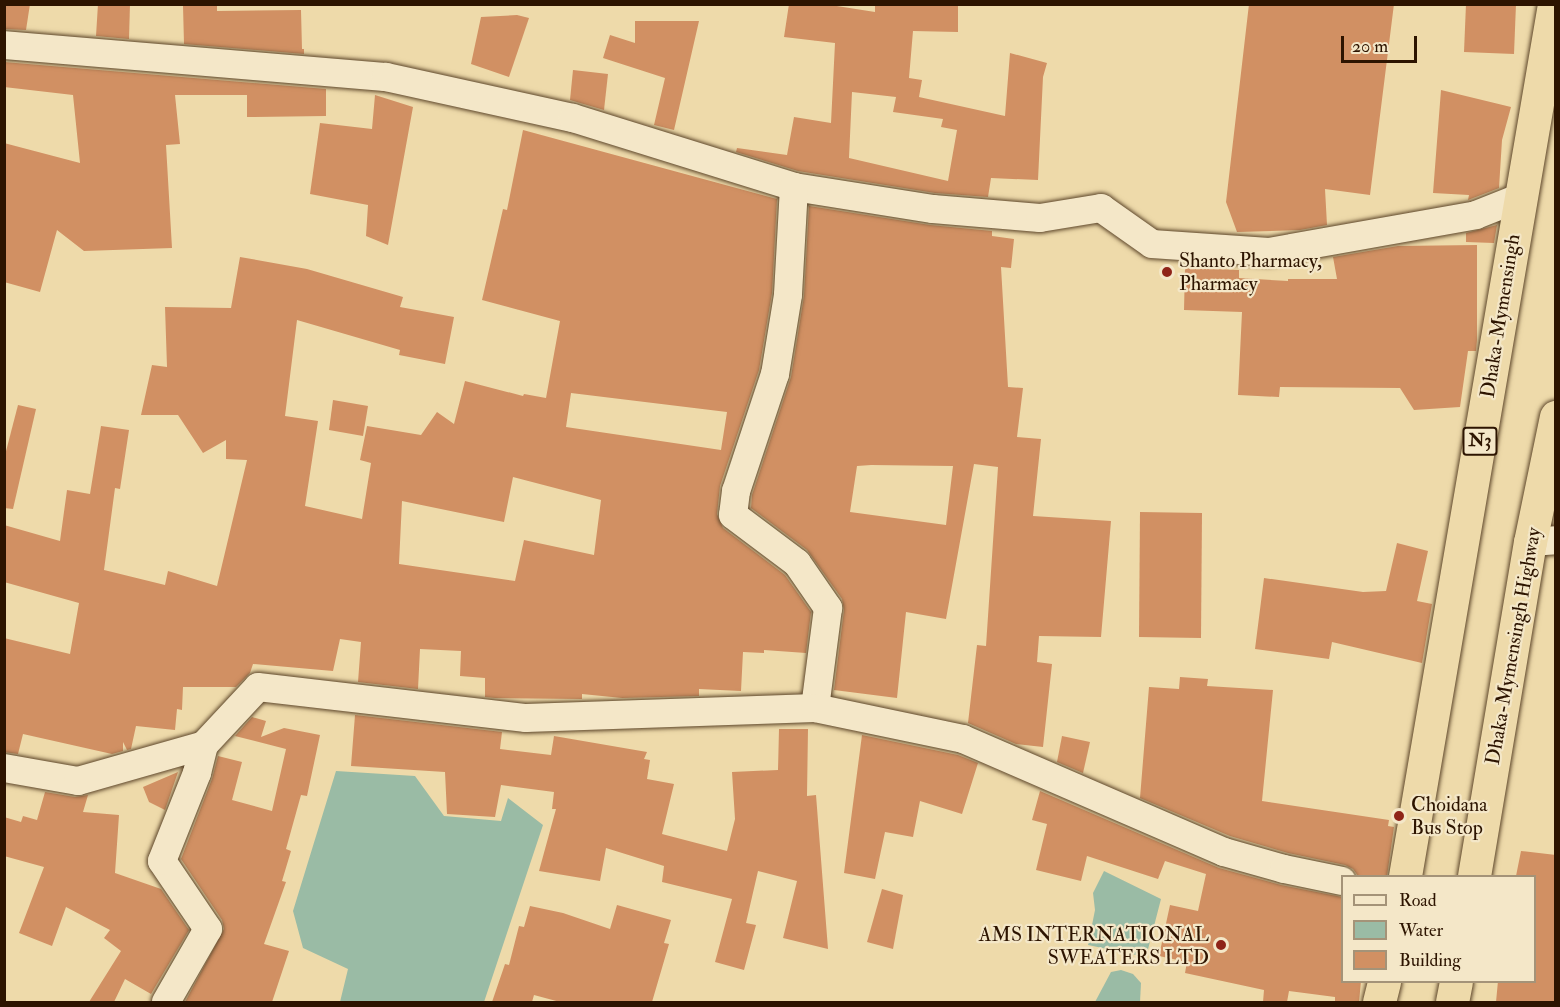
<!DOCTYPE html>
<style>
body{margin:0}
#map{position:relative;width:1560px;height:1007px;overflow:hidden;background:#eedaaa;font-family:"IM FELL Double Pica",serif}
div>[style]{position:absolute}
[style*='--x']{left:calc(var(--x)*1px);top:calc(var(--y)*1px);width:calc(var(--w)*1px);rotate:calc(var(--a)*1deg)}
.water>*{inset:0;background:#9abba5}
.building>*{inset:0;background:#d19063}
.roads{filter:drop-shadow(0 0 2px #5d462a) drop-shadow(0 0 2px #5d462a)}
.minor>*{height:28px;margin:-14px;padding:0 14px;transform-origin:14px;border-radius:14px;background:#f4e7c8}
.trunk>*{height:33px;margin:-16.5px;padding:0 16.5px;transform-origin:16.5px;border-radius:16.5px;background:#eedaaa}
.dots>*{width:16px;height:16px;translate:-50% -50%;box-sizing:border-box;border:3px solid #f4e7c8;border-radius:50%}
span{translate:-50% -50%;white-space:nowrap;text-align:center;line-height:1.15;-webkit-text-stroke:4.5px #f4e7c8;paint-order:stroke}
.shield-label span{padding:2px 4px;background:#f4e7c8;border:2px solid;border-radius:4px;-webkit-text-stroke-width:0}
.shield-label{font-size:18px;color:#2d1400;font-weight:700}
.poi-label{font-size:20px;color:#2d1400}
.left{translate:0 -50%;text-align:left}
.right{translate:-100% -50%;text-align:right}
.street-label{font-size:20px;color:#2d1400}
.frame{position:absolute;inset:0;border:6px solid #2d1400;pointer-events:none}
.legend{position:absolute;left:1341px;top:875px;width:195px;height:108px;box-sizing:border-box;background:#f4e7c8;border:2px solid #a49378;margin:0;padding:8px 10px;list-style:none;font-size:18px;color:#2d1400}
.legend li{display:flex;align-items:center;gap:12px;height:30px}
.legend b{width:30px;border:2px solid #a49378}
.scale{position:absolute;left:1341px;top:36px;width:76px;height:27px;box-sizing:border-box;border:3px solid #2d1400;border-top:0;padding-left:8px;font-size:18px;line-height:21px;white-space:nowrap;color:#2d1400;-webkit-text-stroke:4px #f4e7c8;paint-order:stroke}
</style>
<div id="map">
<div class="water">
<div style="clip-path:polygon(336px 771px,415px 776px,444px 816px,501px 821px,508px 798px,543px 825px,484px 1002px,340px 1002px,348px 969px,303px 948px,293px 911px)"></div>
<div style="clip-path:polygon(1104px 871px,1161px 899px,1146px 957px,1088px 945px,1095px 910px,1093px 893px)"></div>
<div style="clip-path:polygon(1121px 970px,1133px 974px,1141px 983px,1140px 1002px,1095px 1002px,1111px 972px)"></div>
</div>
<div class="building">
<div style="clip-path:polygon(4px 4px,30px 4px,26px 30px,4px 29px)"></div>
<div style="clip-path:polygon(98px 4px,130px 4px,129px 39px,96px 36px)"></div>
<div style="clip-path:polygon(evenodd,789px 4px,824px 4px,875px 12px,875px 4px,958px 4px,958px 32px,913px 31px,909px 78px,922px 80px,919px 97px,1005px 116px,1010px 53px,1047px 63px,1043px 77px,1038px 180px,991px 178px,988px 197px,935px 193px,798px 171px,736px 152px,737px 148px,787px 155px,794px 117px,831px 123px,835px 43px,784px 37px,789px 4px,852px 92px,896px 97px,893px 112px,943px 119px,941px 127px,957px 130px,948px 181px,849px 158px,852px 92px)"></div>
<div style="clip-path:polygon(1249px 4px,1394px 4px,1370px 195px,1325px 189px,1327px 225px,1300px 230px,1237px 232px,1226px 202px)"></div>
<div style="clip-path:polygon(1466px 4px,1516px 4px,1514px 54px,1464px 52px)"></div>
<div style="clip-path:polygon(183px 6px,217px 6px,217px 11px,301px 10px,302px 49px,304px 49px,304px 54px,184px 44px)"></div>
<div style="clip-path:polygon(517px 15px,529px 18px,509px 77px,471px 64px,481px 17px)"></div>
<div style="clip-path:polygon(635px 21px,699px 21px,674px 130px,654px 125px,665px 78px,603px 58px,610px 35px,635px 43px)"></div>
<div style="clip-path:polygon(4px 62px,326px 89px,326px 116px,247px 117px,247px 95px,175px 95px,180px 144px,166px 145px,172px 248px,84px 251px,57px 230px,40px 292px,4px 282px,4px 143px,80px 163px,73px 95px,4px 87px)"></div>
<div style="clip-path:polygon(573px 70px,608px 74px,604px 110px,570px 100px)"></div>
<div style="clip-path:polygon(1441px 90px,1511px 107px,1502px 140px,1499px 188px,1468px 200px,1469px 195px,1433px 193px)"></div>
<div style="clip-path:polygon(375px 95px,413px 107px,388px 245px,366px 236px,368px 205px,310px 194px,320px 123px,372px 129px)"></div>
<div style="clip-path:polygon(evenodd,523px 130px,777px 199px,772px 293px,759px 370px,720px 486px,717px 514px,723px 528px,785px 575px,811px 612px,806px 653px,764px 650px,764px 653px,743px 652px,741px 691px,699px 689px,699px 696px,622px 698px,582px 694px,582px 699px,495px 698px,485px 697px,485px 678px,460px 676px,461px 651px,420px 649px,418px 689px,358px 682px,361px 642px,340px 639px,333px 671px,253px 664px,250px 673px,236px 687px,183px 687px,182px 710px,177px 709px,175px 730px,136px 726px,131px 749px,127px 750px,123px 742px,123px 751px,112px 754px,23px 734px,18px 754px,4px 752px,4px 638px,70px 654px,79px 603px,4px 582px,4px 525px,60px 541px,67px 490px,90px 494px,101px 426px,129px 430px,120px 489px,115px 488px,104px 570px,165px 585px,168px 571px,217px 586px,247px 460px,226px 459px,226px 440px,203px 453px,178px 415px,141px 415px,152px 365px,167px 367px,165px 307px,231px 308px,240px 257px,307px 269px,403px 297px,400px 307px,454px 317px,445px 364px,399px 355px,400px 350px,297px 320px,285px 416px,318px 421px,305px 506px,362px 519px,371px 463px,360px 460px,367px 426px,421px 435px,437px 412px,454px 424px,465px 381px,523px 396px,524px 394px,546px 398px,560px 321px,482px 300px,503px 209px,507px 210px,523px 130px,571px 393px,727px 412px,721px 450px,566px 427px,571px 393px,523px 130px,513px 477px,601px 500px,594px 555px,524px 540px,515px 581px,399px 564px,402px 501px,504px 522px,513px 477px)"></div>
<div style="clip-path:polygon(evenodd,809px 206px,930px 225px,992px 231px,992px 236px,1014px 239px,1011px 268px,1001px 267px,1008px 387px,1023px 388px,1017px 437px,1041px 439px,1033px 516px,1111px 521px,1101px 637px,1039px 636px,1037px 662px,1052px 664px,1043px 747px,1016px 744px,968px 723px,977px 645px,986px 646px,998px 467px,974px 464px,946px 619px,906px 612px,897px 698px,834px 690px,844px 610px,842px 599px,807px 550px,751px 508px,752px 495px,791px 377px,804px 296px,809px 206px,871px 465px,953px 466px,946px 525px,850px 512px,857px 466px,871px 465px)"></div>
<div style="clip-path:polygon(1497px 225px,1494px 243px,1466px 242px,1466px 233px)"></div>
<div style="clip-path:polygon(1477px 245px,1477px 340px,1476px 351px,1468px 351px,1460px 407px,1414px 410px,1400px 388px,1280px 387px,1279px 397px,1238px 395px,1242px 312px,1184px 310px,1185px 268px,1239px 270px,1239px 278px,1288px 281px,1288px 279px,1337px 279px,1333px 257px,1398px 246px)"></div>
<div style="clip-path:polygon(333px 400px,368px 406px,363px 436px,329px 430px)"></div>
<div style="clip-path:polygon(18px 405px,36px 409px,13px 509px,4px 508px,4px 459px)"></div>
<div style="clip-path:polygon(1140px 512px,1202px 513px,1201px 638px,1139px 637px)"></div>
<div style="clip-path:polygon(1397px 543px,1428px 551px,1417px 601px,1432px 604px,1422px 663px,1332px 642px,1329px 659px,1255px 649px,1264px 578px,1363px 592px,1386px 591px)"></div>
<div style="clip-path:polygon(1180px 677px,1208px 679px,1207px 686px,1273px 690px,1262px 801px,1389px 820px,1388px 826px,1394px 827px,1387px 876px,1358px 876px,1353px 869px,1345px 865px,1288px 853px,1230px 836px,1140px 798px,1149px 687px,1179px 689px)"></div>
<div style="clip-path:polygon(355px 715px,502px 732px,500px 749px,551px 755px,554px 736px,647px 752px,644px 759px,650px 760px,647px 779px,674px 784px,662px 834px,727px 851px,735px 819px,732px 772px,778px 770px,779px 729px,808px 729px,807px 796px,816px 795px,828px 949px,783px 938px,797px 881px,758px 871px,746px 923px,756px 925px,744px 970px,715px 962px,732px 899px,662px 882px,664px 866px,606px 848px,600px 881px,539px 871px,556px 809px,552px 809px,554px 792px,501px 785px,495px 817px,447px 814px,445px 772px,351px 766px)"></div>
<div style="clip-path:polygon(252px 717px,266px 721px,261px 737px,284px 728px,320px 735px,307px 796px,301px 795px,286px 849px,291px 851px,282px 881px,286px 882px,264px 944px,289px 951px,272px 1002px,185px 1002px,224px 929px,222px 920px,181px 859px,212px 779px,218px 756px,242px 762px,232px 800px,272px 811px,286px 749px,235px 736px)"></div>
<div style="clip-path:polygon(862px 735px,958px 755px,978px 763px,962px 814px,920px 801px,913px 837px,885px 832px,875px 879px,844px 873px)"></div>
<div style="clip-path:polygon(1062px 736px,1090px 742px,1083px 773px,1057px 762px)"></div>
<div style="clip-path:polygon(178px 772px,165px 810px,149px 802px,143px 787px)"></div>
<div style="clip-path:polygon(1040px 791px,1219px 868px,1281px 885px,1342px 897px,1342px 981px,1361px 981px,1359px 1002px,1335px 1002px,1335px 997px,1289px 991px,1287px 1002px,1263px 1002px,1264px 990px,1185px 973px,1187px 962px,1159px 956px,1170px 905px,1198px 911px,1206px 874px,1165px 861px,1158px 879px,1087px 856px,1081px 881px,1036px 870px,1047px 824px,1032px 820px)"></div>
<div style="clip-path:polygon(45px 792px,75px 797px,88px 795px,83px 812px,119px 815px,115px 873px,161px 889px,189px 930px,151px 994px,125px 979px,114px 1002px,89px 1002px,121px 951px,104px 938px,110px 930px,66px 907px,52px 946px,19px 933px,44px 867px,4px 856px,4px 817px,21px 822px,23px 816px,37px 820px)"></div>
<div style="clip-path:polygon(1521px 851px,1556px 855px,1556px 1002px,1496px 1002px,1498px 981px,1534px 981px,1534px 876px,1516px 876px)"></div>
<div style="clip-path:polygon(882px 889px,903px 895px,893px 949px,867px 942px)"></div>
<div style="clip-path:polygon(617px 905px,671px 920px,664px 943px,669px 944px,652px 1002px,560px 1002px,534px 995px,532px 1002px,492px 1002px,505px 964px,509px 965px,519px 926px,524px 927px,530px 906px,563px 913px,610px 929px)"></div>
</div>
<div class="roads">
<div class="minor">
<div style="--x:4;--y:45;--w:383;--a:4.8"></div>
<div style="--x:386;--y:77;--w:191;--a:12.4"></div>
<div style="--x:573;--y:118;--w:232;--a:17.3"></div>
<div style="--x:794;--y:187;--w:141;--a:9"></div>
<div style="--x:933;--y:209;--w:107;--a:4.8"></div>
<div style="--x:1040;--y:218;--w:62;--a:-9.3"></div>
<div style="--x:1101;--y:208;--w:62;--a:35.2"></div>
<div style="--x:1152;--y:244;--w:117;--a:3.9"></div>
<div style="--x:1269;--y:252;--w:210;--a:-10.1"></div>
<div style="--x:1476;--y:215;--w:46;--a:-21.6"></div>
<div style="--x:794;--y:187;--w:108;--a:93.2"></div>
<div style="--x:788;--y:295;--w:80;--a:99.3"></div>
<div style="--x:775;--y:374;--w:123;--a:108.4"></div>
<div style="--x:736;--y:491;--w:24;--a:97"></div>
<div style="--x:733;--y:515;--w:80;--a:36.9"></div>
<div style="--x:797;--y:563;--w:55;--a:55.4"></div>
<div style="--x:828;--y:608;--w:101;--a:97.4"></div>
<div style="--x:1530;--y:542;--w:26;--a:-4"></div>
<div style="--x:4;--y:768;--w:75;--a:10"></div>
<div style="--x:78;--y:781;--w:131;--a:-15.9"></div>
<div style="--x:204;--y:745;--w:79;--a:-47"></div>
<div style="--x:258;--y:687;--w:270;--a:6.6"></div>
<div style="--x:526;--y:718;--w:289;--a:-2"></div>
<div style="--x:815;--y:708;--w:151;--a:11.8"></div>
<div style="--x:963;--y:739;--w:284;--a:23.4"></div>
<div style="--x:1224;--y:852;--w:62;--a:15.8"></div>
<div style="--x:1284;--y:869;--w:59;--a:11.7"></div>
<div style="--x:166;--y:1002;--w:84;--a:-60.1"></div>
<div style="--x:208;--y:929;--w:82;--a:-124.1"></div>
<div style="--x:162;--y:861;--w:95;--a:-68.3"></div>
<div style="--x:197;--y:773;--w:29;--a:-76"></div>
</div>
<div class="trunk">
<div style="--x:1405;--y:876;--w:885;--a:-80.3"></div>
<div style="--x:1474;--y:876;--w:339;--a:-80.5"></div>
<div style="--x:1530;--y:542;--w:128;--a:-78.3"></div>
<div style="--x:1379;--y:1002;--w:21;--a:-76"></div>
<div style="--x:1452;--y:1002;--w:20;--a:-79"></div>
</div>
</div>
<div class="dots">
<div style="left:1167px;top:272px;background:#8f2418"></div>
<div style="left:1399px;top:816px;background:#8f2418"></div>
<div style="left:1221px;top:945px;background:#8f2418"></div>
</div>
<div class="shield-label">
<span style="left:1480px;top:441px">N3</span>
</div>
<div class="poi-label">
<span class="left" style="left:1179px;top:272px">Shanto Pharmacy,<br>Pharmacy</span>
<span class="left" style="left:1411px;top:816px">Choidana<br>Bus Stop</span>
<span class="right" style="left:1209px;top:946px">AMS INTERNATIONAL<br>SWEATERS LTD</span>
</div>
<div class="street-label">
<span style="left:1500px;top:316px;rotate:-81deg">Dhaka-Mymensingh</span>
<span style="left:1513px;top:646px;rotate:-80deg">Dhaka-Mymensingh Highway</span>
</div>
<div class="frame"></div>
<ul class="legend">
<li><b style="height:8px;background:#f4e7c8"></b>Road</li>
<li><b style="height:16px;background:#9abba5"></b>Water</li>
<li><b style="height:16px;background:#d19063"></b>Building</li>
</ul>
<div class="scale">20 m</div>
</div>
